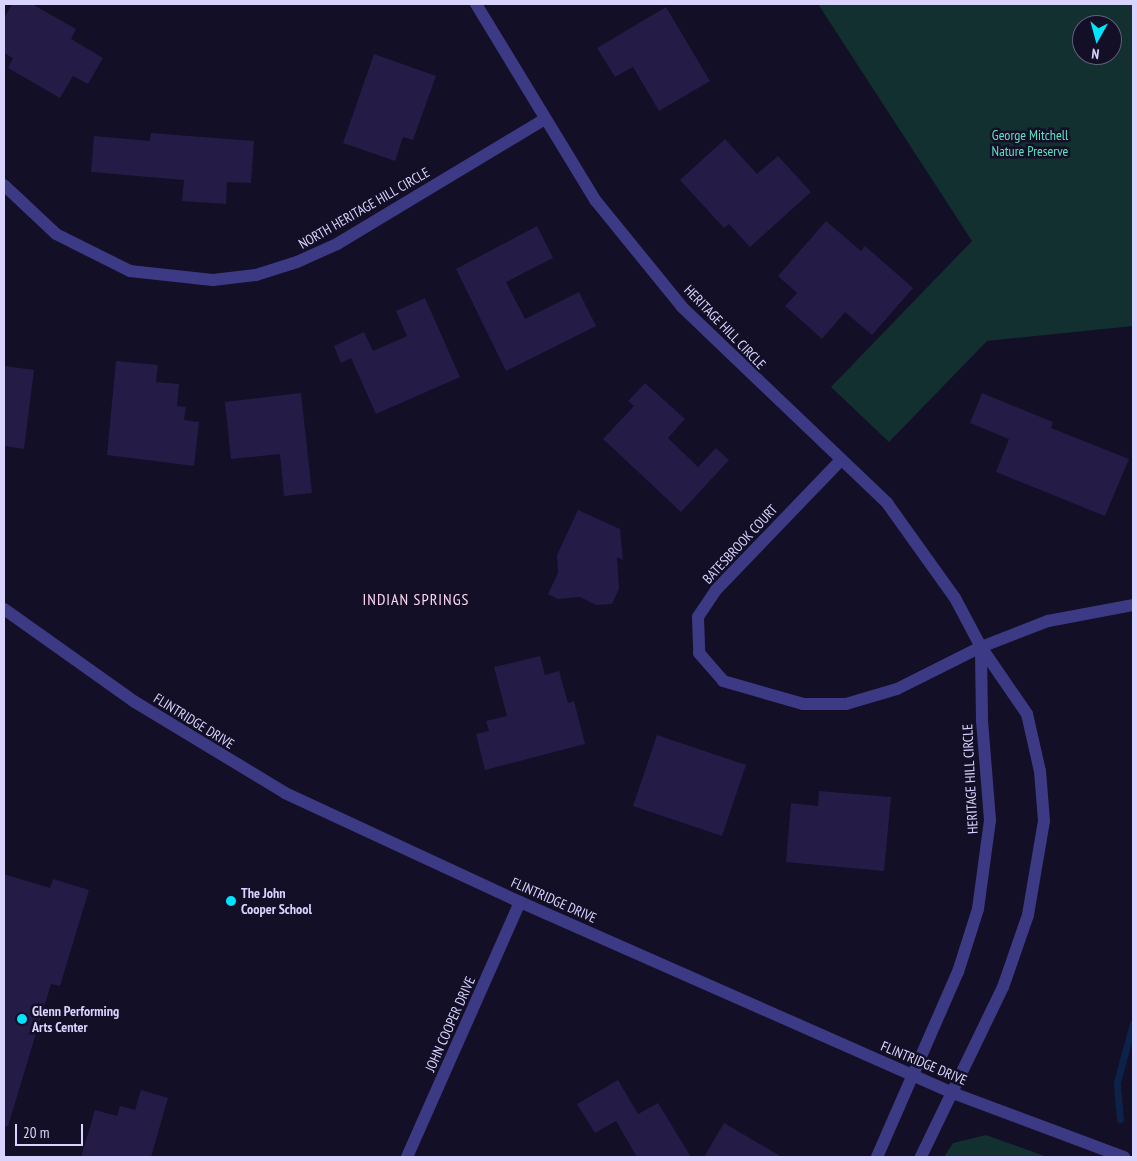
<!DOCTYPE html>
<style>
body{margin:0}
#map{position:relative;width:1137px;height:1161px;overflow:hidden;background:#130f26;font-family:"PT Sans Narrow",sans-serif}
div>[style]{position:absolute}
[style*='--x']{left:calc(var(--x)*1px);top:calc(var(--y)*1px);width:calc(var(--w)*1px);rotate:calc(var(--a)*1deg)}
.green>*{inset:0;background:#12302f}
.stream>*{height:7px;margin:-3.5px;padding:0 3.5px;transform-origin:3.5px;border-radius:3.5px;background:#0c2248}
.building>*{inset:0;background:#241b47}
.minor>*{height:12px;margin:-6px;padding:0 6px;transform-origin:6px;border-radius:6px;background:#3d3a85}
.tertiary>*{height:12px;margin:-6px;padding:0 6px;transform-origin:6px;border-radius:6px;background:#3d3a85}
.dots>*{width:14px;height:14px;translate:-50% -50%;box-sizing:border-box;border:2px solid #130f26;border-radius:50%}
span{translate:-50% -50%;white-space:nowrap;text-align:center;line-height:1.15;-webkit-text-stroke:5px #130f26;paint-order:stroke}
.park-label{font-size:14px;color:#5fe0c0}
.street-label{font-size:14px;color:#d9d4ff}
.poi-label{font-size:14px;color:#d9d4ff;font-weight:700}
.left{translate:0 -50%;text-align:left}
.quarter-label{font-size:16px;color:#ffd6f0;letter-spacing:1px}
.frame{position:absolute;inset:0;border:5px solid #d9d4ff;pointer-events:none}
.north{position:absolute;left:1072px;top:15px;width:50px;height:50px;box-sizing:border-box;background:#130f26;border:1px solid #625e7d;border-radius:50%;rotate:187deg;font-size:14px;font-weight:700;line-height:20px;text-align:center;color:#d9d4ff}
.north::after{content:'';display:block;margin:auto;width:18px;height:22px;background:#00e5ff;clip-path:polygon(50% 0,100% 100%,50% 72%,0 100%)}
.scale{position:absolute;left:15px;top:1124px;width:68px;height:22px;box-sizing:border-box;border:2px solid #d9d4ff;border-top:0;padding-left:6px;font-size:15px;line-height:18px;white-space:nowrap;color:#d9d4ff;-webkit-text-stroke:4px #130f26;paint-order:stroke}
</style>
<div id="map">
<div class="green">
<div style="clip-path:polygon(evenodd,818px 4px,1133px 4px,1133px 326px,987px 341px,889px 442px,831px 387px,972px 241px,818px 4px,1082px 25px,1112px 25px,1112px 55px,1082px 55px,1082px 25px)"></div>
<div style="clip-path:polygon(986px 1135px,1047px 1157px,944px 1157px,953px 1143px)"></div>
</div>
<div class="stream">
<div style="--x:1120;--y:1119;--w:37;--a:-95"></div>
<div style="--x:1117;--y:1082;--w:61;--a:-74.8"></div>
</div>
<div class="building">
<div style="clip-path:polygon(12px 4px,32px 4px,76px 29px,71px 39px,103px 58px,88px 84px,73px 76px,60px 98px,8px 68px,13px 58px,4px 53px,4px 18px)"></div>
<div style="clip-path:polygon(666px 7px,710px 81px,659px 111px,633px 67px,615px 77px,597px 48px)"></div>
<div style="clip-path:polygon(374px 54px,436px 76px,413px 140px,403px 137px,395px 161px,343px 143px)"></div>
<div style="clip-path:polygon(151px 133px,254px 141px,251px 183px,227px 182px,226px 204px,182px 201px,184px 180px,91px 172px,94px 136px,150px 141px)"></div>
<div style="clip-path:polygon(725px 139px,757px 174px,778px 156px,811px 192px,750px 247px,729px 224px,724px 228px,680px 180px)"></div>
<div style="clip-path:polygon(826px 221px,861px 251px,865px 246px,913px 288px,872px 335px,845px 312px,822px 339px,785px 306px,797px 293px,778px 276px)"></div>
<div style="clip-path:polygon(537px 226px,553px 258px,506px 282px,525px 319px,579px 292px,596px 326px,506px 371px,456px 269px)"></div>
<div style="clip-path:polygon(425px 298px,460px 377px,376px 414px,351px 358px,341px 363px,334px 346px,364px 332px,373px 351px,407px 336px,396px 311px)"></div>
<div style="clip-path:polygon(116px 361px,158px 365px,156px 382px,179px 384px,177px 406px,186px 407px,184px 420px,199px 422px,194px 466px,107px 455px)"></div>
<div style="clip-path:polygon(4px 366px,34px 370px,24px 449px,4px 446px)"></div>
<div style="clip-path:polygon(645px 383px,685px 419px,668px 438px,698px 467px,716px 448px,729px 460px,681px 512px,603px 439px,634px 406px,628px 401px)"></div>
<div style="clip-path:polygon(301px 393px,312px 493px,284px 496px,280px 454px,231px 459px,225px 402px)"></div>
<div style="clip-path:polygon(982px 393px,1053px 422px,1051px 428px,1129px 459px,1105px 516px,996px 472px,1009px 439px,970px 423px)"></div>
<div style="clip-path:polygon(578px 510px,620px 529px,623px 560px,617px 557px,619px 589px,612px 604px,596px 605px,580px 597px,558px 599px,548px 594px,558px 573px,557px 555px)"></div>
<div style="clip-path:polygon(540px 656px,545px 675px,559px 671px,568px 703px,574px 701px,585px 744px,485px 770px,476px 734px,489px 731px,486px 721px,507px 716px,494px 667px)"></div>
<div style="clip-path:polygon(657px 735px,746px 765px,722px 836px,633px 806px)"></div>
<div style="clip-path:polygon(819px 791px,891px 797px,884px 871px,786px 862px,791px 803px,818px 806px)"></div>
<div style="clip-path:polygon(4px 874px,50px 888px,53px 879px,89px 890px,60px 986px,51px 984px,8px 1126px,4px 1126px)"></div>
<div style="clip-path:polygon(618px 1080px,638px 1114px,658px 1103px,691px 1157px,637px 1157px,616px 1121px,595px 1133px,577px 1104px)"></div>
<div style="clip-path:polygon(141px 1090px,168px 1098px,151px 1157px,81px 1157px,95px 1110px,117px 1116px,120px 1106px,135px 1110px)"></div>
<div style="clip-path:polygon(724px 1123px,782px 1157px,704px 1157px)"></div>
</div>
<div class="minor">
<div style="--x:476;--y:4;--w:231;--a:58.7"></div>
<div style="--x:596;--y:201;--w:136;--a:50.9"></div>
<div style="--x:682;--y:307;--w:284;--a:43.7"></div>
<div style="--x:887;--y:503;--w:117;--a:54.4"></div>
<div style="--x:955;--y:598;--w:55;--a:62"></div>
<div style="--x:981;--y:647;--w:81;--a:55.5"></div>
<div style="--x:1027;--y:714;--w:58;--a:77.2"></div>
<div style="--x:1040;--y:771;--w:50;--a:85.4"></div>
<div style="--x:1044;--y:821;--w:95;--a:99.7"></div>
<div style="--x:1028;--y:915;--w:76;--a:109.1"></div>
<div style="--x:1003;--y:987;--w:189;--a:115.8"></div>
<div style="--x:4;--y:185;--w:71;--a:43.3"></div>
<div style="--x:56;--y:234;--w:83;--a:26.6"></div>
<div style="--x:130;--y:271;--w:83;--a:6.2"></div>
<div style="--x:213;--y:280;--w:43;--a:-6.6"></div>
<div style="--x:256;--y:275;--w:43;--a:-17.6"></div>
<div style="--x:297;--y:262;--w:44;--a:-24.2"></div>
<div style="--x:337;--y:244;--w:240;--a:-31"></div>
<div style="--x:840;--y:461;--w:179;--a:133.9"></div>
<div style="--x:716;--y:590;--w:32;--a:124"></div>
<div style="--x:698;--y:617;--w:36;--a:88"></div>
<div style="--x:699;--y:653;--w:37;--a:49"></div>
<div style="--x:723;--y:681;--w:83;--a:16"></div>
<div style="--x:803;--y:704;--w:43;--a:0"></div>
<div style="--x:846;--y:704;--w:53;--a:-16.4"></div>
<div style="--x:897;--y:689;--w:94;--a:-26.6"></div>
<div style="--x:981;--y:647;--w:72;--a:-21.2"></div>
<div style="--x:1048;--y:621;--w:86;--a:-10.7"></div>
<div style="--x:877;--y:1157;--w:202;--a:-66.4"></div>
<div style="--x:958;--y:972;--w:66;--a:-72.4"></div>
<div style="--x:978;--y:909;--w:90;--a:-82.3"></div>
<div style="--x:990;--y:820;--w:99;--a:-94.6"></div>
<div style="--x:982;--y:721;--w:74;--a:-90.8"></div>
</div>
<div class="tertiary">
<div style="--x:4;--y:609;--w:161;--a:35.4"></div>
<div style="--x:135;--y:702;--w:175;--a:31.2"></div>
<div style="--x:285;--y:793;--w:259;--a:24.9"></div>
<div style="--x:520;--y:902;--w:470;--a:23.8"></div>
<div style="--x:950;--y:1092;--w:186;--a:20.5"></div>
<div style="--x:407;--y:1157;--w:279;--a:-66.1"></div>
</div>
<div class="dots">
<div style="left:231px;top:901px;background:#00e5ff"></div>
<div style="left:22px;top:1019px;background:#00e5ff"></div>
</div>
<div class="park-label">
<span style="left:1030px;top:143px">George Mitchell<br>Nature Preserve</span>
</div>
<div class="street-label">
<span style="left:364px;top:208px;rotate:-30deg">NORTH HERITAGE HILL CIRCLE</span>
<span style="left:725px;top:327px;rotate:46deg">HERITAGE HILL CIRCLE</span>
<span style="left:740px;top:544px;rotate:-47deg">BATESBROOK COURT</span>
<span style="left:194px;top:721px;rotate:32deg">FLINTRIDGE DRIVE</span>
<span style="left:970px;top:779px;rotate:-93deg">HERITAGE HILL CIRCLE</span>
<span style="left:554px;top:900px;rotate:24deg">FLINTRIDGE DRIVE</span>
<span style="left:450px;top:1024px;rotate:-66deg">JOHN COOPER DRIVE</span>
<span style="left:924px;top:1063px;rotate:23deg">FLINTRIDGE DRIVE</span>
</div>
<div class="poi-label">
<span class="left" style="left:241px;top:901px">The John<br>Cooper School</span>
<span class="left" style="left:32px;top:1019px">Glenn Performing<br>Arts Center</span>
</div>
<div class="quarter-label">
<span style="left:416px;top:599px">INDIAN SPRINGS</span>
</div>
<div class="frame"></div>
<div class="north">N</div>
<div class="scale">20 m</div>
</div>
